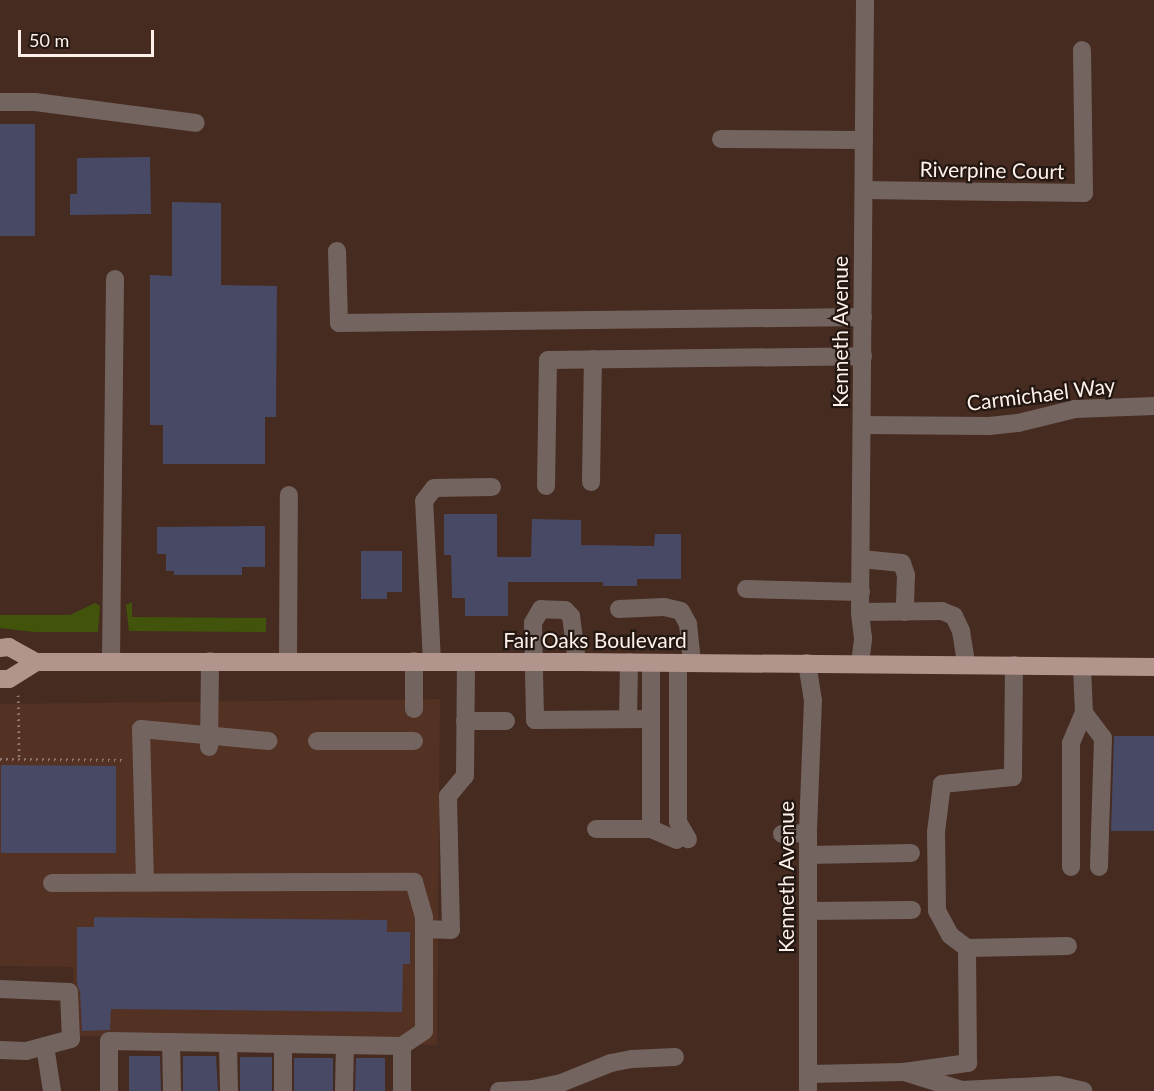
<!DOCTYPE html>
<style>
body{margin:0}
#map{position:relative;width:1154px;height:1091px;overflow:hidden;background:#462b20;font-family:Lato,sans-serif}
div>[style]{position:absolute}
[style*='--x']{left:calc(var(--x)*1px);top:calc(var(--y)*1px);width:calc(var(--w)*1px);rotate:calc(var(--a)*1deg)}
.built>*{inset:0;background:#533123}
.green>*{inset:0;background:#42540b}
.building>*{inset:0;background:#484964}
.path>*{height:3px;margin-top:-1.5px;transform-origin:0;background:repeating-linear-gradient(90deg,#8e776e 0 1.5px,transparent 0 6px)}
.minor>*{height:18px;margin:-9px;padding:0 9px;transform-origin:9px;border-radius:9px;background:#736460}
.major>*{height:18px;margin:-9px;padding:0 9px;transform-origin:9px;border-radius:9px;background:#b1948b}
span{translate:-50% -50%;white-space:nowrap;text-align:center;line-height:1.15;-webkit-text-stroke:4.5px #231712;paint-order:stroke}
.street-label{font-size:21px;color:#fff0ea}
.scale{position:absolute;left:18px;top:30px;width:136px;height:27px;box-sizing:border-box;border:3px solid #fff0ea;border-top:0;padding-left:8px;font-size:18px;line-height:21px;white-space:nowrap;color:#fff0ea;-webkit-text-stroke:4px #231712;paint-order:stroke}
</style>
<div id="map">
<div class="built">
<div style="clip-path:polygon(440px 699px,437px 1045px,75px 1036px,73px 967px,0 966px,0 704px)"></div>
</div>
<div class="green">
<div style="clip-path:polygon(132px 602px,132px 617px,266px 618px,266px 632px,129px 631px,126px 605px)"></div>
<div style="clip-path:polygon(95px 603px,100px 606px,98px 632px,34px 632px,0 628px,0 615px,70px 615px)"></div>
</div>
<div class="building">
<div style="clip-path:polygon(0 124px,35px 124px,35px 236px,0 236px)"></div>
<div style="clip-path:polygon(150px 157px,151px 214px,70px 215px,70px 194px,77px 194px,77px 158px)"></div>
<div style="clip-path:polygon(172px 202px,221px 203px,221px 285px,277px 286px,276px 417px,265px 417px,265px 464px,163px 464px,163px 425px,150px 425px,150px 275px,172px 276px)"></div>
<div style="clip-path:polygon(444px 514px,497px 514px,497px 557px,531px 557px,532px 519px,581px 520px,581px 545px,654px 546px,655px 534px,681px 534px,681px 579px,637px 579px,637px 586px,603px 586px,603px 582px,508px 582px,508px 616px,465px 616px,465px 598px,452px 598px,451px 555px,444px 555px)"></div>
<div style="clip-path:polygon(265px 526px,265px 567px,242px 567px,242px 575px,174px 575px,174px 571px,166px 571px,166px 554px,157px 554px,157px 527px)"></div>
<div style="clip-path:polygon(361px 551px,402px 551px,402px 592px,387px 592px,387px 599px,361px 599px)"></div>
<div style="clip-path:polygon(1114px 736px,1154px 736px,1154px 831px,1111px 831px)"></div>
<div style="clip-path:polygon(1px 765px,116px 766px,116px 853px,1px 853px)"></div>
<div style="clip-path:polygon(94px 917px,387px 920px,387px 932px,410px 932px,410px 964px,403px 964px,402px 1012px,111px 1009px,110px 1030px,82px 1031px,80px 992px,77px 984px,77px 927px,94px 927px)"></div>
<div style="clip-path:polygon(129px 1056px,160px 1056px,161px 1091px,129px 1091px)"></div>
<div style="clip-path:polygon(183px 1056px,216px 1056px,218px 1091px,183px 1091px)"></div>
<div style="clip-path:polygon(240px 1057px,272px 1057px,272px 1091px,240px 1091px)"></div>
<div style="clip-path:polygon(294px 1058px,333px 1058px,333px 1091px,294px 1091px)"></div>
<div style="clip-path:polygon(356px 1058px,385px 1058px,385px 1091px,355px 1091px)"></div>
</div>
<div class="path">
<div style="--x:18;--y:695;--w:64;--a:89.1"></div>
<div style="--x:0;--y:759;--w:124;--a:0.5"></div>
</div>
<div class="minor">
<div style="--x:0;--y:102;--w:35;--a:0"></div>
<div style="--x:35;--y:102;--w:162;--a:7.4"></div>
<div style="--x:721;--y:139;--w:143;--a:0.4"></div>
<div style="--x:864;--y:190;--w:220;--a:0.8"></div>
<div style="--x:1084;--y:193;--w:143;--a:-90.8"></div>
<div style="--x:337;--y:251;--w:72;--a:88.4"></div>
<div style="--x:339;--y:323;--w:524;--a:-0.66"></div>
<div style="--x:862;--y:425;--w:127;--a:0.5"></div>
<div style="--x:989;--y:426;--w:29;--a:-6"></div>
<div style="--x:1018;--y:423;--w:59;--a:-13.8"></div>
<div style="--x:1075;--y:409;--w:79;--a:-2.2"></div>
<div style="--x:591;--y:482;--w:123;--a:-89.1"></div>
<div style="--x:546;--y:486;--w:126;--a:-89.1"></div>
<div style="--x:548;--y:360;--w:315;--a:-0.7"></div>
<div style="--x:861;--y:559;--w:41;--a:5.6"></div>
<div style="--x:902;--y:563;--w:13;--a:72"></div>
<div style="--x:906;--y:575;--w:37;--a:92"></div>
<div style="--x:746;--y:589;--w:115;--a:1.5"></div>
<div style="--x:619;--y:609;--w:45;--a:-2.5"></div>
<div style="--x:664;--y:607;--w:17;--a:13"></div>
<div style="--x:681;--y:611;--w:15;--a:62"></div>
<div style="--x:688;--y:624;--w:39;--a:84"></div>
<div style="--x:860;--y:612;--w:82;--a:-0.7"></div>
<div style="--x:942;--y:611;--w:13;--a:23"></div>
<div style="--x:954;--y:616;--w:17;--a:65"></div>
<div style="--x:961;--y:631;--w:33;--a:81"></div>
<div style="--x:288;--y:661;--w:166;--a:-89.7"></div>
<div style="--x:111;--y:662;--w:383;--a:-89.4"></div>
<div style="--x:432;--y:662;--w:161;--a:-92.8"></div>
<div style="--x:424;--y:501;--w:16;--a:-52"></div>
<div style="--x:434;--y:488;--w:58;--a:-1"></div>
<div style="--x:577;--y:662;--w:46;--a:-97.4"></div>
<div style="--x:571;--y:616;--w:8;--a:-135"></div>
<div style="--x:565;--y:610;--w:24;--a:-178"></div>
<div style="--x:541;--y:609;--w:16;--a:120"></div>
<div style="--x:533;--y:623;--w:97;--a:88.8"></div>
<div style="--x:535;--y:720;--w:116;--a:-0.5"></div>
<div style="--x:651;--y:663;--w:166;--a:90"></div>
<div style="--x:651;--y:829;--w:28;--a:23"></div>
<div style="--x:678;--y:663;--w:159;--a:90"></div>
<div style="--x:678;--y:822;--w:20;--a:60"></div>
<div style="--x:807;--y:663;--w:37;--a:81"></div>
<div style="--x:813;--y:700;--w:133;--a:92.2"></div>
<div style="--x:808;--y:833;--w:258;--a:90"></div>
<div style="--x:860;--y:664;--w:26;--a:-83"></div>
<div style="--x:863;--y:638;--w:26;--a:-97"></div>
<div style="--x:860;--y:612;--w:612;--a:-89.53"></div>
<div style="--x:414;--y:709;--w:48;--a:-90"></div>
<div style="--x:1084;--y:713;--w:31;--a:53"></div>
<div style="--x:1103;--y:738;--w:129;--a:91.8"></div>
<div style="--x:628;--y:719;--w:57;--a:-89"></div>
<div style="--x:465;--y:721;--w:41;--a:0"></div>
<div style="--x:317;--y:741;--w:97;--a:0"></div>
<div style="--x:209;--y:747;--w:86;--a:-89.3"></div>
<div style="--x:596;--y:829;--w:55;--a:0"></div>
<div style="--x:782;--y:834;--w:26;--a:-2"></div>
<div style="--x:808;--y:855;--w:103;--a:-1.1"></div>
<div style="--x:1071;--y:867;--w:124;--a:-90"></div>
<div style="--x:1071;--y:743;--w:33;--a:-67"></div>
<div style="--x:1084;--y:713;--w:46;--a:-92.5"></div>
<div style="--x:145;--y:882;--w:153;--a:-91.5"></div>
<div style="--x:141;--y:729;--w:128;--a:5.4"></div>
<div style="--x:52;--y:883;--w:362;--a:-0.2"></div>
<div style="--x:414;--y:882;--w:37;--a:74"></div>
<div style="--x:424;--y:918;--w:113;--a:90"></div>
<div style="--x:424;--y:1031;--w:27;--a:146"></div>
<div style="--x:402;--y:1046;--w:293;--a:-179"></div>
<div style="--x:109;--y:1041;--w:50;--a:90"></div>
<div style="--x:808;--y:911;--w:104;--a:-0.6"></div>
<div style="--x:424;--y:929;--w:27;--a:2"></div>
<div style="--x:451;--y:930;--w:134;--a:-91.3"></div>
<div style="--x:448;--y:796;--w:26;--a:-50"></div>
<div style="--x:465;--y:776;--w:114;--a:-89.5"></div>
<div style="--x:967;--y:948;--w:21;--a:-143"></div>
<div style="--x:950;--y:935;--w:27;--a:-118"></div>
<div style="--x:937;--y:911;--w:79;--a:-90.7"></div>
<div style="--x:936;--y:832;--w:48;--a:-82.9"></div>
<div style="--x:942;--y:784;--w:71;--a:-5.6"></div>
<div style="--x:1013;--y:777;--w:112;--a:-89.5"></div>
<div style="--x:0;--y:989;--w:69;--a:2.5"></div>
<div style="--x:69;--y:992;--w:47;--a:87.6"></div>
<div style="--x:71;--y:1039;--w:47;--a:165.1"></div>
<div style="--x:26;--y:1051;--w:26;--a:-178"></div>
<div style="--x:171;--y:1042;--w:49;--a:88.8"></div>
<div style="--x:228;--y:1043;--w:48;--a:88.8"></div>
<div style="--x:45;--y:1046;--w:46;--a:81.2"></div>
<div style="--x:904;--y:1072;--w:65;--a:-8"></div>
<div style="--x:968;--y:1063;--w:115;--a:-90.5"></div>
<div style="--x:967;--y:948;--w:101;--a:-1.1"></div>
<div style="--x:808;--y:1074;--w:96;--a:-1.2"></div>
<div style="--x:904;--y:1072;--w:61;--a:17.2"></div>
<div style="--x:962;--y:1090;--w:96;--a:-3"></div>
<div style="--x:1058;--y:1085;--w:26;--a:13"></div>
<div style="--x:283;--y:1091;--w:47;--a:-90"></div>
<div style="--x:344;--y:1091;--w:46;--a:-88.8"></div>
<div style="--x:402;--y:1091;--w:45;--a:-90"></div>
<div style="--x:499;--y:1091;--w:34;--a:-3"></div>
<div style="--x:533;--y:1089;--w:29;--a:-12"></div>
<div style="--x:561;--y:1083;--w:54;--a:-21.8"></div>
<div style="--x:611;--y:1063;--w:21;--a:-11"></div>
<div style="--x:632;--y:1059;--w:43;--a:-2.7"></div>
</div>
<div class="major">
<div style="--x:0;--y:648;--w:9;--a:-6"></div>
<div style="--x:9;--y:647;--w:31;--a:29"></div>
<div style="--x:36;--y:662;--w:541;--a:0"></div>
<div style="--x:577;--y:662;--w:577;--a:0.5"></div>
<div style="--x:0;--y:679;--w:9;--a:0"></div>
<div style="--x:9;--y:679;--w:32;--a:-32"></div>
</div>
<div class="street-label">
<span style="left:992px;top:170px;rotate:1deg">Riverpine Court</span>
<span style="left:840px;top:332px;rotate:-90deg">Kenneth Avenue</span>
<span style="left:1041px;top:394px;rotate:-7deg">Carmichael Way</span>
<span style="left:595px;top:640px">Fair Oaks Boulevard</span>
<span style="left:786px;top:877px;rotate:-90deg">Kenneth Avenue</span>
</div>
<div class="scale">50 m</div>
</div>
